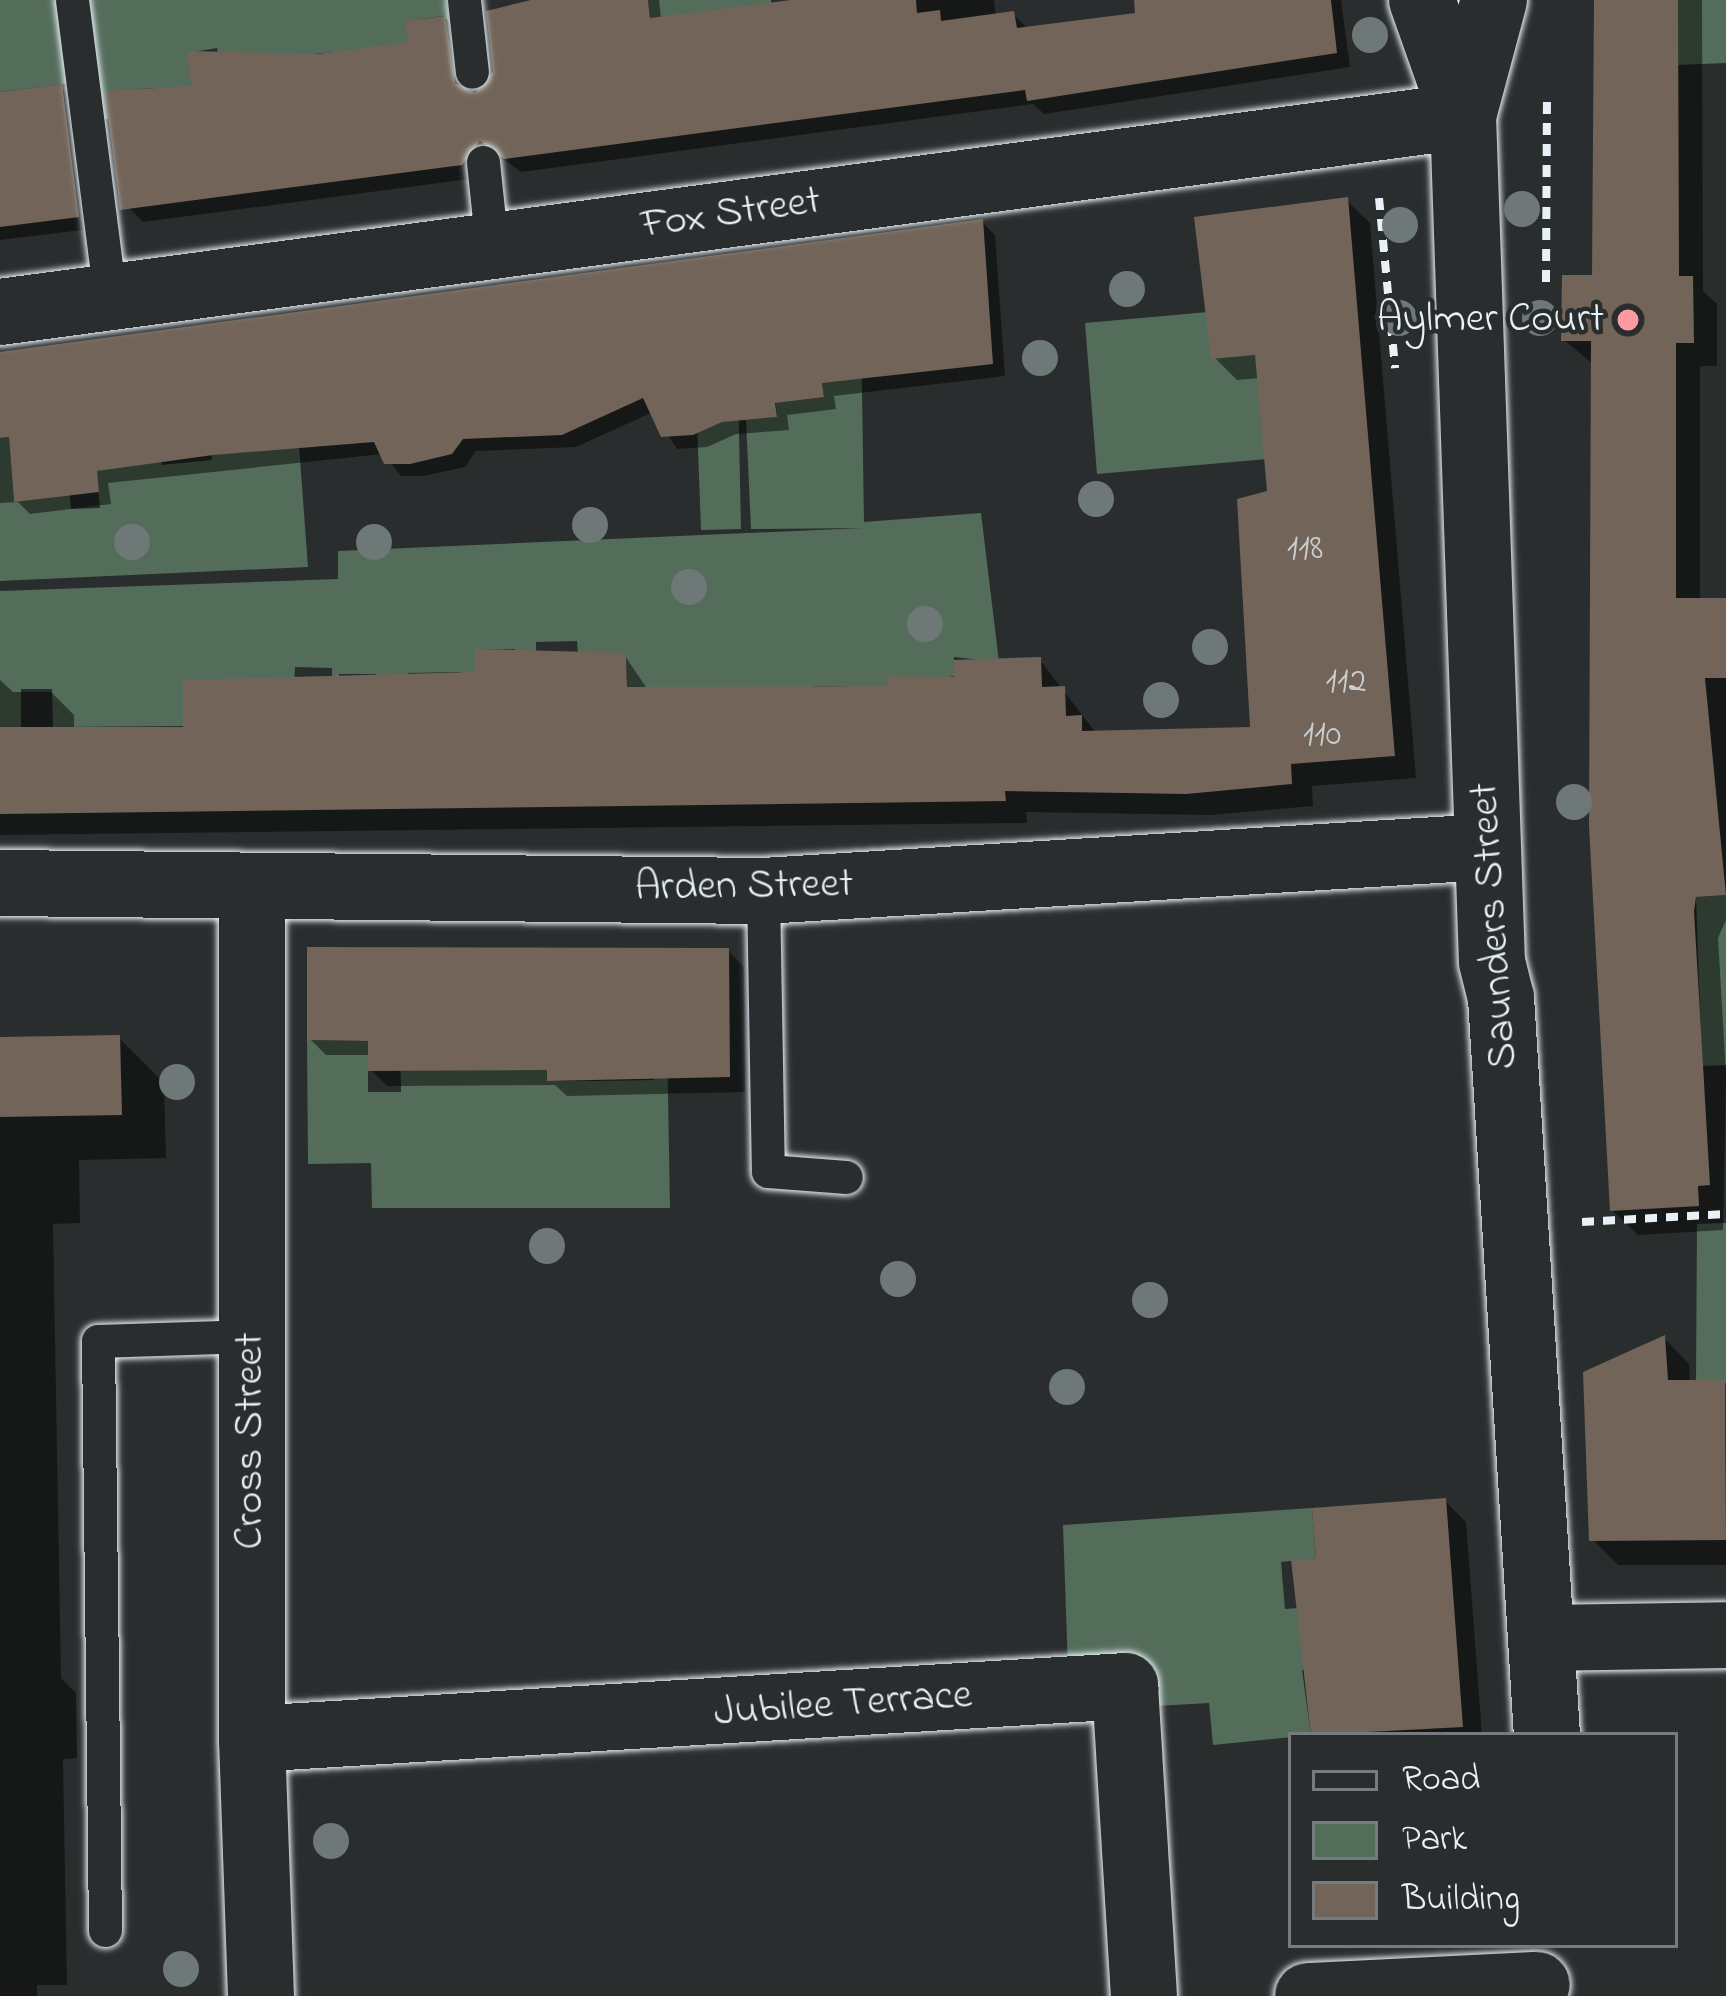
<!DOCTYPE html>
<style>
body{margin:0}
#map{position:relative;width:1726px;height:1996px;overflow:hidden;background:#2a2d2e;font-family:"Indie Flower",sans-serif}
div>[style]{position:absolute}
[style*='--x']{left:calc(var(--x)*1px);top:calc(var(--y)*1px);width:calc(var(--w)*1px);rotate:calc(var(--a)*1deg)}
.green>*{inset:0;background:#546d5a}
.shadow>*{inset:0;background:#0007}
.building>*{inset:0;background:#726458}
.path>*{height:8px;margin-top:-4px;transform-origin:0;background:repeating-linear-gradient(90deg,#e8f1f8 0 12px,transparent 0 21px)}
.roads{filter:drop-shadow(0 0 3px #e8f1f8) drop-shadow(0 0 3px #e8f1f8)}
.service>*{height:33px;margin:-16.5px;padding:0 16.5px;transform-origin:16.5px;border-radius:16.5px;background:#2a2d2e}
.minor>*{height:66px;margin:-33px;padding:0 33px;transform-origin:33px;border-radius:33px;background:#2a2d2e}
.trees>*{width:36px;height:36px;margin:-18px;border-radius:50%;background:#6e7876}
.dots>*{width:33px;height:33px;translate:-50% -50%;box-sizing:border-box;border:6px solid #2a2d2e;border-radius:50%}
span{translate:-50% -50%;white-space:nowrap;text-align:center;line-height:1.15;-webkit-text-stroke:9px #2a2d2e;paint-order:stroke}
.number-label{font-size:36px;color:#caced0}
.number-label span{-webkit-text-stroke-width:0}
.street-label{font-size:42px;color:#e8f1f8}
.poi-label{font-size:42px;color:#e8f1f8}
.right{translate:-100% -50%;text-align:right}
.legend{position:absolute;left:1288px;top:1732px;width:390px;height:216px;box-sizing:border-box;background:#2a2d2e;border:3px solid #767b7f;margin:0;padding:15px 21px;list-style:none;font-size:36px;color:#e8f1f8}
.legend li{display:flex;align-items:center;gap:24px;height:60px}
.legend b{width:60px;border:3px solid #767b7f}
</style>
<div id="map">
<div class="green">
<div style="clip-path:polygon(0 0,61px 0,72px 83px,0 92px)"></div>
<div style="clip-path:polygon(84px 0,446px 0,456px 76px,413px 81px,347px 51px,313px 54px,226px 104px,217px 48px,187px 53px,203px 109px,160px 88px,137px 89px,115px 92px,119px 118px,101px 120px)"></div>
<div style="clip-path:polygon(648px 0,771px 0,772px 7px,650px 18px)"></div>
<div style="clip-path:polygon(1678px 0,1726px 0,1726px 63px,1677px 65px)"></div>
<div style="clip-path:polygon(1274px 306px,1256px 354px,1267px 459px,1097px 474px,1085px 323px)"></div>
<div style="clip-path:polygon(861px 324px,864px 522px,981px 513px,999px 662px,954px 657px,954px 686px,887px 677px,888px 719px,847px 720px,846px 686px,814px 686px,814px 718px,627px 689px,626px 653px,578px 654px,577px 641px,536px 642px,537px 723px,516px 690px,515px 649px,475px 650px,476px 725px,461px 672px,408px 673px,408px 725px,378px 712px,376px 674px,339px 674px,340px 711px,332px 711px,332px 668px,295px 667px,294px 685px,184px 680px,183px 726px,53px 727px,52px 689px,21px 689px,21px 727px,0 727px,0 591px,338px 579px,338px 551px,863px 528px,751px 529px,746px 420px,777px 417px,769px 330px,824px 397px,821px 375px)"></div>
<div style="clip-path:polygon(694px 342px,738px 385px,741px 529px,701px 530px)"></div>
<div style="clip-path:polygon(296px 405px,308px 567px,0 581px,0 438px,9px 437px,14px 502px,49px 497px,63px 429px,71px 509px,100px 508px,95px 458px,157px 418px,162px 465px,212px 460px,208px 409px)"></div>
<div style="clip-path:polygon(1726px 895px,1726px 1065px,1702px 1066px,1696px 897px)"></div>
<div style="clip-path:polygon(400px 1035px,547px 1035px,548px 1081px,592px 1081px,654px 1080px,654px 1036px,667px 1036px,670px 1208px,372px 1208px,371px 1163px,308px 1164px,307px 1040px,368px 1041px,368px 1092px,401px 1092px)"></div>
<div style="clip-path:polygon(1726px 1223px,1726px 1442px,1725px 1381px,1696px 1380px,1697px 1224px)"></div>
<div style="clip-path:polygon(1312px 1508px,1316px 1558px,1281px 1562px,1285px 1609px,1364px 1603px,1367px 1665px,1302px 1670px,1311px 1735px,1213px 1745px,1209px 1703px,1156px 1706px,1153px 1665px,1068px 1670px,1063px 1525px)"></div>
</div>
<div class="shadow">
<div style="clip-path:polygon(562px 0,659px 0,661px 19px,803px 0,994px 0,996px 16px,1013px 14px,1029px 30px,1139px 16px,1148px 0,1341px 0,1350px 67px,1044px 114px,1033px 104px,521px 172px,495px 153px,477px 178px,143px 222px,129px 208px,195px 89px,318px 57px,411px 45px,413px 20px,443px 16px,458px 30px,473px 96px,496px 70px,489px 10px)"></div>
<div style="clip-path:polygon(1597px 0,1702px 0,1703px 291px,1717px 304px,1717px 366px,1700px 366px,1700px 601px,1726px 601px,1726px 920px,1718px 938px,1726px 1075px,1723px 1230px,1638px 1235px,1612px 1210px,1594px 365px,1564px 340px,1595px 278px)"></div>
<div style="clip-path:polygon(61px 88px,74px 101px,90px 229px,0 240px,0 95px)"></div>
<div style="clip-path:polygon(1347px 201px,1370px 223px,1416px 778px,1312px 786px,1313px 806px,1211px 815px,1026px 812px,1027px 823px,0 835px,0 680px,13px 692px,51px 692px,74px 715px,74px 729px,186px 730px,625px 656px,648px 690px,890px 688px,1040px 660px,1096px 733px,1254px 730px,1270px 494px,1260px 378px,1237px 380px,1214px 357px)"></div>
<div style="clip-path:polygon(982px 222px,995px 235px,1005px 376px,834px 396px,836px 409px,787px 415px,789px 430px,736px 434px,707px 447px,677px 449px,653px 412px,576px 447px,476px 451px,465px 467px,424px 476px,401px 476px,383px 454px,108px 483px,111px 504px,30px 514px,18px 502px,0 503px,0 355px)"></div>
<div style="clip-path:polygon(728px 951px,744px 967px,745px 1092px,567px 1096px,555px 1085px,387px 1086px,371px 1070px,371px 1055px,326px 1055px,310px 1039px)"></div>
<div style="clip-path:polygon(119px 1038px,164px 1083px,166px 1158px,79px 1160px,80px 1223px,53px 1224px,61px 1678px,76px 1693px,77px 1758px,63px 1759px,67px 1985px,37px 1985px,37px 1996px,0 1996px,0 1040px)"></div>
<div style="clip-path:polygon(1665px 1339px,1689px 1364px,1690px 1383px,1726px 1383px,1726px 1565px,1618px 1565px,1592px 1539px)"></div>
<div style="clip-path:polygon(1445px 1501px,1466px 1522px,1482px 1735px,1314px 1735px,1294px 1563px,1319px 1561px)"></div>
</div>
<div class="building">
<div style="clip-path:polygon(531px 0,648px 0,650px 18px,791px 0,916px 0,917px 13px,940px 10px,941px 21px,1014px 11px,1017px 28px,1135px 13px,1134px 0,1331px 0,1337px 53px,1027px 101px,1025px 90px,504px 159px,480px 141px,462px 165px,120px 210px,105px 91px,192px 86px,186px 51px,318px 54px,408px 42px,405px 21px,445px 16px,455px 83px,475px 93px,493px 71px,486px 11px)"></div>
<div style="clip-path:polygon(1594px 0,1678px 0,1679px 276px,1693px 276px,1694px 343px,1676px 343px,1676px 598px,1726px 598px,1726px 678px,1705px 678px,1726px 895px,1696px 897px,1694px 911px,1710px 1185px,1698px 1186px,1699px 1206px,1610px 1211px,1589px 826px,1591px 341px,1561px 341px,1562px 275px,1592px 275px)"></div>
<div style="clip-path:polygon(62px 84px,79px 217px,0 227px,0 92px)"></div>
<div style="clip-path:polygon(1348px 197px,1395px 756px,1291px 764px,1292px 784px,1186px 794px,1005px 791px,1006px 801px,0 814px,0 727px,183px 727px,183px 680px,475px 672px,475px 649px,626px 653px,627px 687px,887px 686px,887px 676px,954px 677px,954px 660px,1041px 657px,1042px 687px,1065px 686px,1066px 716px,1082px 715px,1082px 731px,1250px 727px,1237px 499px,1267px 491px,1255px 355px,1211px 359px,1194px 217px)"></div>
<div style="clip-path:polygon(983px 219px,993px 364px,822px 383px,824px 397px,775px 403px,777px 417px,722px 422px,693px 435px,661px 437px,643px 398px,562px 435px,463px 439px,452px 454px,410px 464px,384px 464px,374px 442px,213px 455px,97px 471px,99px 492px,14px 502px,9px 437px,0 438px,0 352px)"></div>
<div style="clip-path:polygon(307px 947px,729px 948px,730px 1077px,547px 1081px,547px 1070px,368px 1071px,368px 1041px,307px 1040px)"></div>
<div style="clip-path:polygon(120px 1035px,122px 1115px,0 1117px,0 1037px)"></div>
<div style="clip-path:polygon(1665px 1335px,1668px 1380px,1725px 1380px,1726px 1540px,1589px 1541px,1583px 1372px)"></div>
<div style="clip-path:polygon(1446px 1498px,1463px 1727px,1311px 1735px,1291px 1560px,1316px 1558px,1312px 1508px)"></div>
</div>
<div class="path">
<div style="--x:1379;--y:198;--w:171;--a:84.6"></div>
<div style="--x:1546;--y:282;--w:189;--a:-89.7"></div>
<div style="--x:1582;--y:1222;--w:144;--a:-3.2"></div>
</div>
<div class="roads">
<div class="service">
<div style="--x:72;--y:0;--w:299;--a:82.7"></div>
<div style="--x:464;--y:0;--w:72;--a:83.7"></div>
<div style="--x:483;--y:162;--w:85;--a:84"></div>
<div style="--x:763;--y:891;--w:280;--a:89"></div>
<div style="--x:768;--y:1171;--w:78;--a:4.4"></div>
<div style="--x:105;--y:1930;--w:589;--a:-90.68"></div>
<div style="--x:98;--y:1341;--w:152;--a:-1.9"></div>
</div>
<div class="minor">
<div style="--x:1422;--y:0;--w:123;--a:70.5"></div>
<div style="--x:1494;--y:0;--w:120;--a:105"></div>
<div style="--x:1463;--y:116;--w:846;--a:88.04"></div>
<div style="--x:1492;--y:962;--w:37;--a:76"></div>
<div style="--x:1501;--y:998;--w:738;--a:86.43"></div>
<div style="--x:0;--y:312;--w:1476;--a:-7.63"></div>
<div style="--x:0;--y:883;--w:763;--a:0.6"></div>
<div style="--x:763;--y:891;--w:725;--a:-3.48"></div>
<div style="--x:252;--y:886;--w:853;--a:90"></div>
<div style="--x:252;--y:1739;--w:257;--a:88"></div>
<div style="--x:1544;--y:1638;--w:182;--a:-0.9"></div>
<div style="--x:252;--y:1739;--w:875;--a:-3.47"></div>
<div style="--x:1125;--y:1686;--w:311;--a:86.5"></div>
<div style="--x:1308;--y:1996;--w:229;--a:-2.8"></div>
</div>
</div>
<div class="trees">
<div style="left:1370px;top:35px"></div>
<div style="left:1522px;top:209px"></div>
<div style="left:1400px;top:225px"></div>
<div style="left:1127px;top:289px"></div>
<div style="left:1399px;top:318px"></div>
<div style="left:1540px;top:318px"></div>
<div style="left:1040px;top:358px"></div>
<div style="left:1096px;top:499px"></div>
<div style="left:590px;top:525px"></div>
<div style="left:132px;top:542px"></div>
<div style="left:374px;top:542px"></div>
<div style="left:689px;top:587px"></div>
<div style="left:925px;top:624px"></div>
<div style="left:1210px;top:647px"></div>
<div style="left:1161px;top:700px"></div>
<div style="left:1574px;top:802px"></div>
<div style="left:177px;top:1082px"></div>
<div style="left:547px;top:1246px"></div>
<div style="left:898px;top:1279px"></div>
<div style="left:1150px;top:1300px"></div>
<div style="left:1067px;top:1387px"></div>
<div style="left:331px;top:1841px"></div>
<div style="left:181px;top:1969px"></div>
</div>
<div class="dots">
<div style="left:1628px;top:320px;background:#ff9aa2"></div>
</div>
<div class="number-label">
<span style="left:1305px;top:550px">118</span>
<span style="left:1346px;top:683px">112</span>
<span style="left:1322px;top:736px">110</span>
</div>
<div class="street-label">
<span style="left:731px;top:214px;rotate:-8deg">Fox Street</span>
<span style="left:744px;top:887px;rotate:-1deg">Arden Street</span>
<span style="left:1495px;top:926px;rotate:-94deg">Saunders Street</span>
<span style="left:251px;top:1441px;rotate:-90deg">Cross Street</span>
<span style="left:843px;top:1705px;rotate:-4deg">Jubilee Terrace</span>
</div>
<div class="poi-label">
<span class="right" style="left:1604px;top:320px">Aylmer Court</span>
</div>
<ul class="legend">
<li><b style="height:15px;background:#2a2d2e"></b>Road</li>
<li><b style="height:33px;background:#546d5a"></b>Park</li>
<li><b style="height:33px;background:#726458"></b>Building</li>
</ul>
</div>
